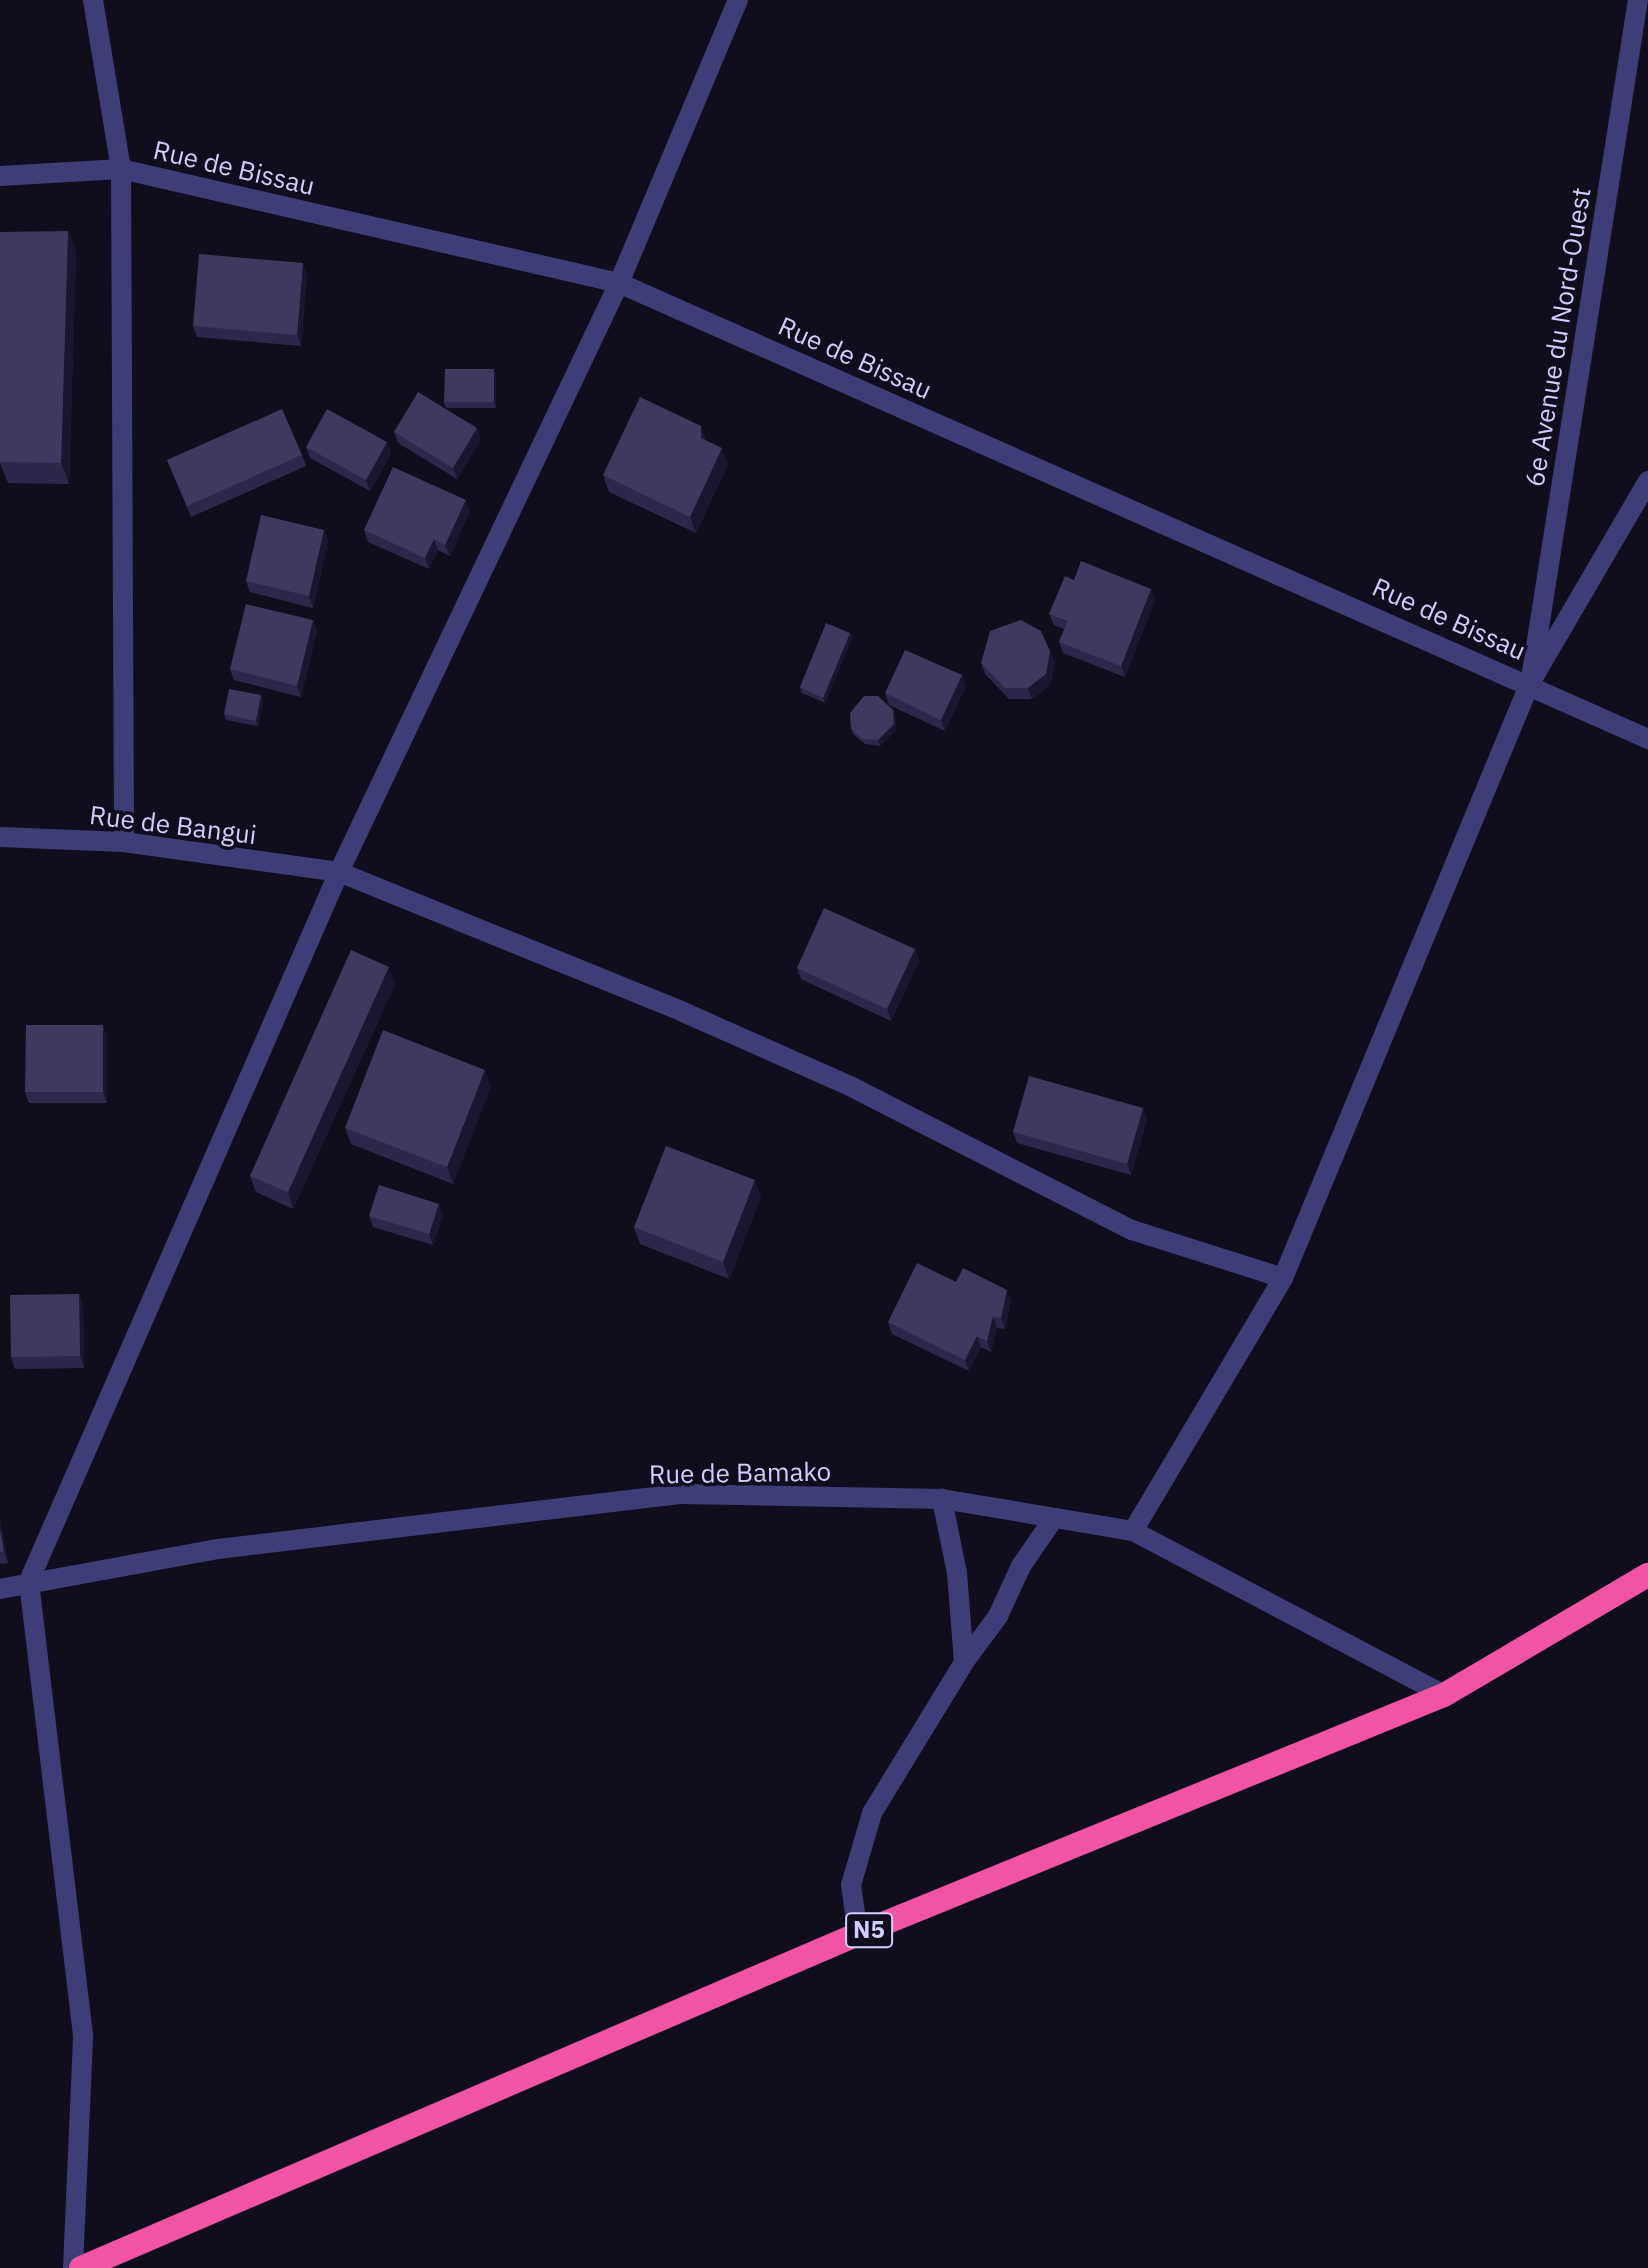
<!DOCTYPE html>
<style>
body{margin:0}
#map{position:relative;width:1648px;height:2268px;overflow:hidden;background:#100e1d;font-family:"IBM Plex Sans",sans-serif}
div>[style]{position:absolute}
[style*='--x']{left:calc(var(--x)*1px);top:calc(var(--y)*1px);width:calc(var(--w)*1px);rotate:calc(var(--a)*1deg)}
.minor>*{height:20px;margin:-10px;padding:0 10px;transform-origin:10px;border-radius:10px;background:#3e3d78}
.highway>*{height:24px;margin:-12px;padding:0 12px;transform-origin:12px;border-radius:12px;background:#f054a2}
.wall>*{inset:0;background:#2d284a}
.shaded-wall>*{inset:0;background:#1a1630}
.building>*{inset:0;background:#3f395d}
span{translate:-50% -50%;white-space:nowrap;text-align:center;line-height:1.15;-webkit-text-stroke:7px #100e1d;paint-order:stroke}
.shield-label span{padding:2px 6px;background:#100e1d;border:2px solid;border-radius:6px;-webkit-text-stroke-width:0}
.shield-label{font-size:24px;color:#d2cefb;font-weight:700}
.street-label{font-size:26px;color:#d2cefb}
</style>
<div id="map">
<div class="minor">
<div style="--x:93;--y:0;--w:171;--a:80.6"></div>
<div style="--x:121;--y:169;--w:673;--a:89.74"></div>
<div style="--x:0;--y:176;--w:121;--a:-3.3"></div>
<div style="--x:121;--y:169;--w:511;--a:12.89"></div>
<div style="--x:619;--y:283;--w:1126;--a:23.9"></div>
<div style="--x:1532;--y:672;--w:680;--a:-81.04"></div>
<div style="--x:0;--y:837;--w:124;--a:2.3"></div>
<div style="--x:124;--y:842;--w:217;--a:7.9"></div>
<div style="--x:339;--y:872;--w:371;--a:22.1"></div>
<div style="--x:683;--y:1012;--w:183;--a:23.9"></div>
<div style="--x:850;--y:1086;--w:317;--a:27.1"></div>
<div style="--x:1132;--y:1230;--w:158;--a:17.6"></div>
<div style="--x:1133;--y:1531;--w:294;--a:-59.3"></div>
<div style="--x:1283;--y:1278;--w:644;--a:-67.46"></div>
<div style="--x:1530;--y:683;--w:234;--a:-59.7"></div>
<div style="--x:0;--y:1589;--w:222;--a:-10.4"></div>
<div style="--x:218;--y:1549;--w:467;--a:-6.8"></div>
<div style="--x:682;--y:1494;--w:260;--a:1.1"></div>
<div style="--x:942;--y:1499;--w:194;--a:9.5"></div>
<div style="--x:1133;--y:1531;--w:352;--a:27.8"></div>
<div style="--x:964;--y:1662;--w:57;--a:-53.5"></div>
<div style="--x:998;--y:1616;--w:55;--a:-65.3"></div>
<div style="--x:1021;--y:1566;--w:58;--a:-55.5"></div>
<div style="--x:858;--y:1934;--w:49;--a:-98.1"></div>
<div style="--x:851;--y:1885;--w:75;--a:-73.7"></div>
<div style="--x:872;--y:1813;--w:177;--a:-58.6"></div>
<div style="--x:964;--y:1662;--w:89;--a:-94.5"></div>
<div style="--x:957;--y:1573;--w:76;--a:-101.5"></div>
<div style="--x:73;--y:2268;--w:233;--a:-87.5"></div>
<div style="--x:83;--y:2035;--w:457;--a:-96.8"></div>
<div style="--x:29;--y:1581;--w:774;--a:-66.38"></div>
<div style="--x:339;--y:872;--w:652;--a:-64.57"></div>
<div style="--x:619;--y:283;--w:307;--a:-67.2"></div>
</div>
<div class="highway">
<div style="--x:81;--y:2268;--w:846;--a:-23.26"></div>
<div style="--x:858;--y:1934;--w:633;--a:-22.19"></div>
<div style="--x:1444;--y:1695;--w:237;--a:-30.5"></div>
</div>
<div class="wall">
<div style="clip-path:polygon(68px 231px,76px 252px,69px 484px,8px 483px,0 463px)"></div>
<div style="clip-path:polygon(307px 274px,301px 346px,197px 337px,193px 326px)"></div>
<div style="clip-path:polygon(496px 374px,496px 408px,446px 408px,444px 402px)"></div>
<div style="clip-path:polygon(394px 432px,481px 440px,457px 479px,398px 443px)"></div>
<div style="clip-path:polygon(707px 441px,728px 464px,696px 533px,609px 492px,603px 475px)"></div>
<div style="clip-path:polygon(387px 442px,391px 454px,370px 491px,310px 458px,306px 447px)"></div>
<div style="clip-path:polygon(302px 455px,306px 466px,191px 517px,167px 460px)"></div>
<div style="clip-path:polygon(470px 511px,450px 556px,438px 550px,429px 569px,368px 542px,364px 530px)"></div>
<div style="clip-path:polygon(324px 530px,328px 541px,313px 608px,250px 592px,246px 581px)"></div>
<div style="clip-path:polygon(1074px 580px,1151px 589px,1155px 600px,1125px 677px,1063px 653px,1059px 642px,1064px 629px,1054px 625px,1049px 614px)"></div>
<div style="clip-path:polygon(313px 620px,317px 631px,301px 697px,234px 680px,230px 669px)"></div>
<div style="clip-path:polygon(850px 633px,852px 638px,825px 703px,802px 693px,800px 687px)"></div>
<div style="clip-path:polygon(1055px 662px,1050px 685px,1032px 699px,1009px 699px,985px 674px,981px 663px)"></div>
<div style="clip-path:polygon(962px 675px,966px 686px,945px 731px,889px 705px,885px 693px)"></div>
<div style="clip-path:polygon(261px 695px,263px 701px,258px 726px,226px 720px,224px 714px)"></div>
<div style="clip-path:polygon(893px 710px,895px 715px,896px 730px,880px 746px,865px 744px,853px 734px,851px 728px)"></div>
<div style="clip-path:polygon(915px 949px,919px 961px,891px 1021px,801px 979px,797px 968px)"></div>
<div style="clip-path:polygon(395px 984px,293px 1209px,256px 1192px,250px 1176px)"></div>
<div style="clip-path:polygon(107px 1036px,107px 1103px,29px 1103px,25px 1092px)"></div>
<div style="clip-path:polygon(491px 1086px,453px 1184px,351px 1144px,345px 1128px)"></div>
<div style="clip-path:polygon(1143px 1108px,1147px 1120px,1131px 1175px,1017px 1143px,1013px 1132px)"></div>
<div style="clip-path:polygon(761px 1197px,729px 1279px,640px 1244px,634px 1227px)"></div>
<div style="clip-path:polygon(443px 1215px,433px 1245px,373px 1227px,369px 1216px)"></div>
<div style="clip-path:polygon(956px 1282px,1011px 1301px,1005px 1329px,997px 1328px,991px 1352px,981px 1347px,969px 1371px,892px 1334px,888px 1322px)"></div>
<div style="clip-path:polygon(79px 1294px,83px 1306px,84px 1368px,15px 1369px,11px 1357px)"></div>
<div style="clip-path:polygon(0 1520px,8px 1563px,0 1564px)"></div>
</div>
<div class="shaded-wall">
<div style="clip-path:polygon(68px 231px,76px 252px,69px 484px,61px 463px)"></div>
<div style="clip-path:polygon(303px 263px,307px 274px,301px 346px,297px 335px)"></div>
<div style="clip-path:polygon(494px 369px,496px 374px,496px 408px,494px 402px)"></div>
<div style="clip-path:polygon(701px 426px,707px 442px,701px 438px)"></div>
<div style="clip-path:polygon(477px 428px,481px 440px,457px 479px,453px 468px)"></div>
<div style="clip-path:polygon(387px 442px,391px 454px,370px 491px,366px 480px)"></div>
<div style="clip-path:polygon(722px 448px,728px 464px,696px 533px,690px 517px)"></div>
<div style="clip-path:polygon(466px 500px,470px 511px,450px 556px,445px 545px)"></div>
<div style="clip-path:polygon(324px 530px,328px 541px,313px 608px,309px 596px)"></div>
<div style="clip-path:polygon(434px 539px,438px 550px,429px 569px,425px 558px)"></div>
<div style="clip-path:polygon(1151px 589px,1155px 600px,1125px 677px,1121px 666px)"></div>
<div style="clip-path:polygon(313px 620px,317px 631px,301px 697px,297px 686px)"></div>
<div style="clip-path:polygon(850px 633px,852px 638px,825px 703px,823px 698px)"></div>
<div style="clip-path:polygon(1050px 651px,1055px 662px,1050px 685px,1032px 699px,1028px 688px)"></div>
<div style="clip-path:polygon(962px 675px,966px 686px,945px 731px,941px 720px)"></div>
<div style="clip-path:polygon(261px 695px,263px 701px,258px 726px,256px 721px)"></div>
<div style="clip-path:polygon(893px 710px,895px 715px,896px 730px,880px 746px,878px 740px)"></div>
<div style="clip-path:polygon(915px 949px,919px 961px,891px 1021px,887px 1009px)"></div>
<div style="clip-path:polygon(389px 967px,395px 984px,293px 1209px,288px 1192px)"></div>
<div style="clip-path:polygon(103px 1025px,107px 1036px,107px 1103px,103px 1092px)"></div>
<div style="clip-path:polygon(485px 1070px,491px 1086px,453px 1184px,447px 1167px)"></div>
<div style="clip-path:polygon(1143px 1108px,1147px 1120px,1131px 1175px,1127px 1164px)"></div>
<div style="clip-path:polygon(755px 1180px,761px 1197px,729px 1279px,723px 1262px)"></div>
<div style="clip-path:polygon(439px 1204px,443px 1215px,433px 1245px,429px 1234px)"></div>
<div style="clip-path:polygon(1007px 1290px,1011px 1301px,1005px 1329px,1001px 1318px)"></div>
<div style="clip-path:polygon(79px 1294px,83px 1306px,84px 1368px,80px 1356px)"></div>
<div style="clip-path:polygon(993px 1316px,997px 1328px,991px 1352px,987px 1341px)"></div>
<div style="clip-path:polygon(977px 1336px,981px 1347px,969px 1371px,965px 1360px)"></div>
<div style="clip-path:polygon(0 1520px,8px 1563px,4px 1551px,0 1530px)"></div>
</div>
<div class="building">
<div style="clip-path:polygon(68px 231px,61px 463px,0 462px,0 232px)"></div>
<div style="clip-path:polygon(199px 254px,303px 263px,297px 335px,193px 326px)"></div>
<div style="clip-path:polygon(445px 369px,494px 369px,494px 402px,444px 402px)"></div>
<div style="clip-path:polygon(418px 392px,477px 428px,453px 468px,394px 432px)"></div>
<div style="clip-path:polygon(640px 397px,701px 426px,701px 438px,722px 448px,690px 517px,603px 475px)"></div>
<div style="clip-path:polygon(282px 409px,302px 455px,187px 506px,167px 460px)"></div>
<div style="clip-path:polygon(327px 409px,387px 442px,366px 480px,306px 447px)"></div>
<div style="clip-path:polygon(393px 467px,466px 500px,445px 545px,434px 539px,425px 558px,364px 530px)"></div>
<div style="clip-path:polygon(261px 515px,324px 530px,309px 596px,246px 581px)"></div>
<div style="clip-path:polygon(1081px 561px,1151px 589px,1121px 666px,1059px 642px,1068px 621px,1049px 614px,1065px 576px,1074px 580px)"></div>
<div style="clip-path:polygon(246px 604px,313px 620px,297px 686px,230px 669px)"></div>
<div style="clip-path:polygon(1021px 620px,1041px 631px,1050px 651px,1046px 674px,1028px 688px,1005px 688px,981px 663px,990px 631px)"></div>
<div style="clip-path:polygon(826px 623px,850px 633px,823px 698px,800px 687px)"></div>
<div style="clip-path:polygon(905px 650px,962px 675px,941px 720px,885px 693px)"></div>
<div style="clip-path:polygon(229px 689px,261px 695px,256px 721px,224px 714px)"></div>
<div style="clip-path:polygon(864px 696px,878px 696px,893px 710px,894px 724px,878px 740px,862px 739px,851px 728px,850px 713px)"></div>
<div style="clip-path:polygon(824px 908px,915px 949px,887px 1009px,797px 968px)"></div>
<div style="clip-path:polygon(351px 950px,389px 967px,288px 1192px,250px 1176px)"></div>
<div style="clip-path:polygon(26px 1025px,103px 1025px,103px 1092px,25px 1092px)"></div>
<div style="clip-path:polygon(383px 1030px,485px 1070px,447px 1167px,345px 1128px)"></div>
<div style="clip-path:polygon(1029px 1076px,1143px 1108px,1127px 1164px,1013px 1132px)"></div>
<div style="clip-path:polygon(666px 1146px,755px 1180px,723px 1262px,634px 1227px)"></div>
<div style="clip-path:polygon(379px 1185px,439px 1204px,429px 1234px,369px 1216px)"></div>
<div style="clip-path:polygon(917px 1263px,956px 1282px,963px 1268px,1007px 1290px,1001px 1318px,993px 1316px,987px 1341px,977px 1336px,965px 1360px,888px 1322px)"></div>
<div style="clip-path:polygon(79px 1294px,80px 1356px,11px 1357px,10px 1295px)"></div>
<div style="clip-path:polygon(0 1530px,4px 1551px,0 1552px)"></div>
</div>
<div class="shield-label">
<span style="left:869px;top:1930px">N5</span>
</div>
<div class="street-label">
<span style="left:234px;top:168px;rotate:13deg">Rue de Bissau</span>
<span style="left:1558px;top:337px;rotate:-81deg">6e Avenue du Nord-Ouest</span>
<span style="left:855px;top:358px;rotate:24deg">Rue de Bissau</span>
<span style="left:1449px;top:619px;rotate:24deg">Rue de Bissau</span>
<span style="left:173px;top:825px;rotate:7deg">Rue de Bangui</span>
<span style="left:740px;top:1473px;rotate:-1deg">Rue de Bamako</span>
</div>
</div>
